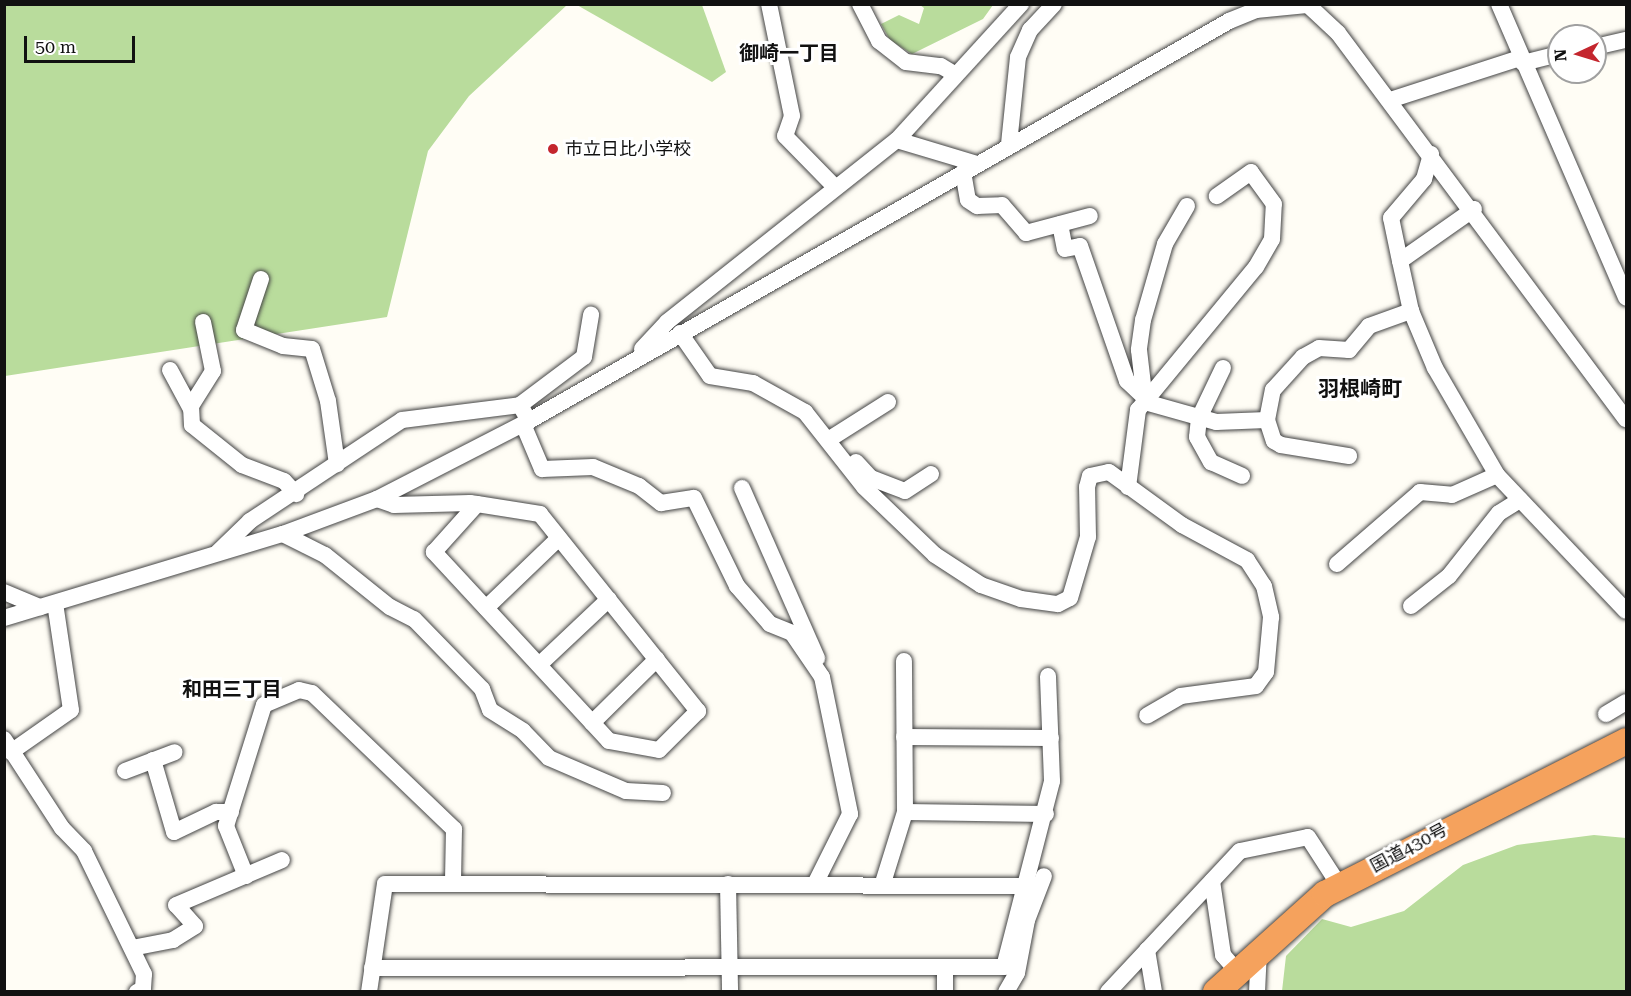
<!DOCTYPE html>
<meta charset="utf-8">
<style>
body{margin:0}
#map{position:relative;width:1631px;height:996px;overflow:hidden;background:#fffdf5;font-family:"Roboto Serif","Noto Sans JP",serif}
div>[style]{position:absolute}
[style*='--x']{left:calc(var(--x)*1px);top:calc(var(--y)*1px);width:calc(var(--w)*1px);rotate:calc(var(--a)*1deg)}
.forest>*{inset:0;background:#b9dc9c}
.roads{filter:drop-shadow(0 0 2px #444) drop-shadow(0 0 2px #444)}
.minor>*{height:16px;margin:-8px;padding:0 8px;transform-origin:8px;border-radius:8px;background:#fff}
.highway>*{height:26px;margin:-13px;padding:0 13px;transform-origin:13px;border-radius:13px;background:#f5a25d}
.dots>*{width:16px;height:16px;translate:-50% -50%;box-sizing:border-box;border:3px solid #fff;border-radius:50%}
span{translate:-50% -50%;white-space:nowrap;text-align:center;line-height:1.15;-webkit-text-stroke:6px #fff;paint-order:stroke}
.poi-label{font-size:18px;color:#111}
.left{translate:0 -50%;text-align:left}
.street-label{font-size:18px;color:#111}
.neighbourhood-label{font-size:20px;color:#111;font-weight:700}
.quarter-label{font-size:21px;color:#111;font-weight:700}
.frame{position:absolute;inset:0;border:6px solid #111;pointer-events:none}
.north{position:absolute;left:1547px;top:24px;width:60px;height:60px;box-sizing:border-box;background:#fff;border:2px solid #a0a0a0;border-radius:50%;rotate:266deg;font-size:16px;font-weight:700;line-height:24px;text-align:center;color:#111}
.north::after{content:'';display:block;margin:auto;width:21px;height:27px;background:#c4262e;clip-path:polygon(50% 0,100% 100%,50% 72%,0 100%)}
.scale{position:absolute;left:24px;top:36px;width:111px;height:27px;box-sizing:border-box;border:3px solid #111;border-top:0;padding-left:8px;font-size:18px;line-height:21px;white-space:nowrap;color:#111;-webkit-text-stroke:4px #fff;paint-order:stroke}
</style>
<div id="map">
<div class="forest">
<div style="clip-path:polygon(5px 5px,567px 5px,469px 96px,428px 151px,387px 317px,5px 376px)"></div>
<div style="clip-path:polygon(577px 5px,702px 5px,726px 72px,712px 82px)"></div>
<div style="clip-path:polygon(920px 5px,993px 5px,983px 19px,912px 54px,890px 40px,881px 24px,899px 15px,919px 24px,924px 8px)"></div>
<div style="clip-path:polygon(1594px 835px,1626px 838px,1626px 991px,1282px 991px,1286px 956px,1322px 919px,1351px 927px,1404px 911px,1463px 865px,1517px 845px)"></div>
</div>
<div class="roads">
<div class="minor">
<div style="--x:769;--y:4;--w:114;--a:78.4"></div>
<div style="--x:792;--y:116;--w:21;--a:109"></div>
<div style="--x:785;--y:136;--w:71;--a:45.6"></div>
<div style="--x:860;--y:4;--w:42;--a:62.8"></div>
<div style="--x:879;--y:41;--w:34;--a:38"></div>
<div style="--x:906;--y:62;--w:35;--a:7"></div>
<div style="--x:941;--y:66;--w:17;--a:31"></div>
<div style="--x:1307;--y:4;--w:42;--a:43.1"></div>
<div style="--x:1338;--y:33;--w:482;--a:53.3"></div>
<div style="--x:1499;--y:4;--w:320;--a:66.6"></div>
<div style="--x:1595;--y:47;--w:32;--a:-13"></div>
<div style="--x:1523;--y:63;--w:37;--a:-14"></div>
<div style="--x:1390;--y:100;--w:137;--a:-17.9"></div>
<div style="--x:897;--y:140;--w:84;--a:16.7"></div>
<div style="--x:1009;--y:144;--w:87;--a:-84.1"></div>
<div style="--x:1018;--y:57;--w:30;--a:-66"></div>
<div style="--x:1030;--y:30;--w:35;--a:-47"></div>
<div style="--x:963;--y:172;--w:28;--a:80"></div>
<div style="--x:968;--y:200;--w:11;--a:34"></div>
<div style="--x:977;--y:206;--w:25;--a:-2"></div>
<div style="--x:1002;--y:205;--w:37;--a:49"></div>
<div style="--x:1026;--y:233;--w:66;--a:-14.9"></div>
<div style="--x:1187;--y:206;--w:44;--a:120.1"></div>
<div style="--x:1165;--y:244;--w:79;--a:106.1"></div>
<div style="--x:1143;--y:320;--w:30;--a:98"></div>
<div style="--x:1139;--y:350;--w:52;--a:83.4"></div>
<div style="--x:1145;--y:402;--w:74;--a:15.7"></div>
<div style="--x:1216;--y:422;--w:51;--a:-2.2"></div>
<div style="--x:1267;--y:420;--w:31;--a:-79"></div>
<div style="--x:1273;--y:390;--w:45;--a:-47.7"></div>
<div style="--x:1303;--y:357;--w:18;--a:-29"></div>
<div style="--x:1319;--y:348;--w:30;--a:4"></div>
<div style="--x:1349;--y:350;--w:31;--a:-50"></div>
<div style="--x:1369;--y:326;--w:45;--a:-19.7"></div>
<div style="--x:1474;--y:209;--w:90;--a:144.9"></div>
<div style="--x:1400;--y:261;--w:51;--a:77.6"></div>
<div style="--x:1411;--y:311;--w:62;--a:67.2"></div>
<div style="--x:1435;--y:368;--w:124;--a:59.9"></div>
<div style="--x:1497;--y:475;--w:187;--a:46.5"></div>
<div style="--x:1060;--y:224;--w:25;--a:79"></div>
<div style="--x:1065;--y:249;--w:15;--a:-11"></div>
<div style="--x:1080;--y:246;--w:143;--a:70.8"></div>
<div style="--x:1127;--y:381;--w:21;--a:43"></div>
<div style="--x:1400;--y:261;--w:44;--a:-101.8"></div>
<div style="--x:1391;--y:218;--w:51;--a:-49.8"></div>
<div style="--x:1424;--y:179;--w:26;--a:-74"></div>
<div style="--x:261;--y:279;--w:54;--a:108.4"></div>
<div style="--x:244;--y:330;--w:42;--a:22.3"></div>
<div style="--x:283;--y:346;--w:29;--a:6"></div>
<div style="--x:312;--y:349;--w:54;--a:72.9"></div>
<div style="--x:328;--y:401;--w:64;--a:81.9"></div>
<div style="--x:203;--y:322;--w:50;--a:78.5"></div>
<div style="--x:213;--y:371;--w:41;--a:122.2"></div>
<div style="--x:191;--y:406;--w:19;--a:87"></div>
<div style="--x:192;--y:425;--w:64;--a:38.7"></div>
<div style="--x:242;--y:465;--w:45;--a:20.9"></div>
<div style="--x:284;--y:481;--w:18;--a:47"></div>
<div style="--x:680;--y:333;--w:52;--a:55.1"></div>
<div style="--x:710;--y:376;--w:44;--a:9.2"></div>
<div style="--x:753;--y:383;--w:60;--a:29.1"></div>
<div style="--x:805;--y:412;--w:95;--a:51.8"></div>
<div style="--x:864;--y:487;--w:98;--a:43.8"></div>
<div style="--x:935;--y:555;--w:55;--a:33.1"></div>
<div style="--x:981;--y:585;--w:42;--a:19.3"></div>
<div style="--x:1021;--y:599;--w:37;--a:8"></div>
<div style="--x:1058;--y:604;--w:13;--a:-27"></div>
<div style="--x:1070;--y:598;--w:64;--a:-73.6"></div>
<div style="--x:1088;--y:537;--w:50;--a:-91.1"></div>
<div style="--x:1087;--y:487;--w:11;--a:-75"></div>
<div style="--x:1090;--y:476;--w:19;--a:-12"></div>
<div style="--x:1109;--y:472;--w:90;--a:36"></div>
<div style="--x:1182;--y:525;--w:74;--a:28.3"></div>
<div style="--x:1247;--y:560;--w:31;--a:57"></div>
<div style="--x:1264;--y:586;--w:32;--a:77"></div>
<div style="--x:1271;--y:617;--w:55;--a:95.2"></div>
<div style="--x:1266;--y:672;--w:17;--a:126"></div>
<div style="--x:1256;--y:686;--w:76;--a:172.4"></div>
<div style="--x:1181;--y:696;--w:39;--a:150"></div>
<div style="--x:642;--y:349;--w:37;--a:-47"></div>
<div style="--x:667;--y:322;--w:293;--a:-38.4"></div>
<div style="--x:897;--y:140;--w:184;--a:-47.6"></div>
<div style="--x:1223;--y:368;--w:55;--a:115.6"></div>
<div style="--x:1199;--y:418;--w:19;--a:96"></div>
<div style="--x:1197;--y:437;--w:29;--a:61"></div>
<div style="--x:1211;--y:462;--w:34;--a:24"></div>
<div style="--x:170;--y:370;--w:44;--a:61.7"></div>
<div style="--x:520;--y:405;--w:80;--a:-36.9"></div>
<div style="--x:584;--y:357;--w:43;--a:-80.5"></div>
<div style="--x:1267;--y:420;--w:22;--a:72"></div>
<div style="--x:1274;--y:441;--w:8;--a:30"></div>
<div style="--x:1281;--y:445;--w:69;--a:9.2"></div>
<div style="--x:523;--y:424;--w:49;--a:67.1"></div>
<div style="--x:542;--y:469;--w:51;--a:-2.2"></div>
<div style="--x:593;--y:467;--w:50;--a:22.4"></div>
<div style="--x:639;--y:486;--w:28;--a:38"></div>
<div style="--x:661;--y:503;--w:33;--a:-9"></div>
<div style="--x:694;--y:498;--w:98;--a:64"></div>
<div style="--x:737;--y:586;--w:50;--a:49"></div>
<div style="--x:770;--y:624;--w:24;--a:22"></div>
<div style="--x:792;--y:633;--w:53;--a:55.7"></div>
<div style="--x:822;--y:677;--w:140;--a:78.4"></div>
<div style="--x:850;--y:814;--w:78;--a:116.6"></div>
<div style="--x:828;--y:440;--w:71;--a:-32.3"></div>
<div style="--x:856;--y:462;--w:22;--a:47"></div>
<div style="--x:871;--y:478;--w:36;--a:21"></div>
<div style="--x:905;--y:491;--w:31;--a:-33"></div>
<div style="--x:1128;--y:487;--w:78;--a:-82.6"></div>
<div style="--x:1138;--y:410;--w:185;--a:-50.5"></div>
<div style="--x:1256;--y:267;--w:32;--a:-60"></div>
<div style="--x:1272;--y:239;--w:35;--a:-87"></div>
<div style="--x:1274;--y:204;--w:39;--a:-126"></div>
<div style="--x:1251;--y:172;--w:42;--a:144.8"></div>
<div style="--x:742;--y:488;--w:186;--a:66.2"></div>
<div style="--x:377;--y:499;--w:18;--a:19"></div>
<div style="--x:394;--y:505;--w:76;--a:-1.5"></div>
<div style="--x:470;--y:503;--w:7;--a:8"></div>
<div style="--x:477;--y:504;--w:64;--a:9"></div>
<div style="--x:540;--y:514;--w:253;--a:51.3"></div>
<div style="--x:698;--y:711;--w:55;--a:135"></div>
<div style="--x:659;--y:750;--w:51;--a:-169.8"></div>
<div style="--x:609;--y:741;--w:258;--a:-132.8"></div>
<div style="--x:434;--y:552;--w:64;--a:-48.1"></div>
<div style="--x:283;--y:534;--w:47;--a:26.6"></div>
<div style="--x:325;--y:555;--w:83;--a:38.7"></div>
<div style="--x:390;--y:607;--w:27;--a:27"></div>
<div style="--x:414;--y:619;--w:98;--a:45.8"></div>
<div style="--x:482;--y:689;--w:22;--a:69"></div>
<div style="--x:490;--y:710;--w:39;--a:32"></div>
<div style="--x:523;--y:731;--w:37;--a:46"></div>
<div style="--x:549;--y:758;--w:84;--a:23.2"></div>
<div style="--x:626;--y:791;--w:37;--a:3"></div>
<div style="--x:218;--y:552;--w:45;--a:-44.1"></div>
<div style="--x:250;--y:521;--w:182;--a:-33.6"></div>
<div style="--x:402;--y:420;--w:119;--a:-7.2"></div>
<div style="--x:520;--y:405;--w:18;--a:61"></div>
<div style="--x:1337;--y:564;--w:110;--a:-40.9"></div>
<div style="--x:1420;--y:492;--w:32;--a:5"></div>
<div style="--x:1452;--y:495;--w:49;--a:-24"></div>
<div style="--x:4;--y:592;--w:39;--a:23"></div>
<div style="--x:1411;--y:606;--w:48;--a:-38.3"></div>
<div style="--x:1449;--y:576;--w:80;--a:-51.6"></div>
<div style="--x:1499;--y:513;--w:25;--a:-32"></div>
<div style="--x:486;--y:608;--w:101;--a:-43.8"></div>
<div style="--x:4;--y:618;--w:291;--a:-16.8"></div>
<div style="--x:283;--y:534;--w:100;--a:-20.4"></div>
<div style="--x:377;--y:499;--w:171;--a:-27.2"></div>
<div style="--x:529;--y:421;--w:806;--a:-29.74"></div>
<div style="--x:1229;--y:21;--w:29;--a:-22"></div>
<div style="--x:1256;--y:10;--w:51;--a:-5.6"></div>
<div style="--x:539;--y:665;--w:96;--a:-43.3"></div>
<div style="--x:1606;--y:714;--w:23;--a:-31"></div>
<div style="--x:592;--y:723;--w:91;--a:-44.6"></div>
<div style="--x:904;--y:737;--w:147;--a:0.4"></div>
<div style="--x:4;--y:739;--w:106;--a:56.9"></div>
<div style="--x:62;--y:828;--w:32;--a:46"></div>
<div style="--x:84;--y:851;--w:137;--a:64"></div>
<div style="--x:144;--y:974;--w:15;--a:94"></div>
<div style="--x:143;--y:989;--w:7;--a:153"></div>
<div style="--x:11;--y:752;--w:73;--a:-35"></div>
<div style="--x:71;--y:710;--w:108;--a:-98.5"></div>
<div style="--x:153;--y:760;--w:75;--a:73.7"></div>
<div style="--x:174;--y:832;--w:47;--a:-25.5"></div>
<div style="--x:216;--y:812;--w:15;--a:0"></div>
<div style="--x:125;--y:771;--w:53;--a:-20.8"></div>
<div style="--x:905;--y:812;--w:141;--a:0.8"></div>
<div style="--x:246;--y:876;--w:54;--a:-111.8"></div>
<div style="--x:226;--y:826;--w:127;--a:-72.6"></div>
<div style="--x:264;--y:705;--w:38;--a:-23"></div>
<div style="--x:299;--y:690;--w:13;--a:13"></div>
<div style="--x:312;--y:693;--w:197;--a:43.8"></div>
<div style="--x:454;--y:829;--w:54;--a:91.1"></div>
<div style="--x:1212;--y:881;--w:75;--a:81.5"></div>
<div style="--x:1223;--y:955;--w:20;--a:49"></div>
<div style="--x:728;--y:884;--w:108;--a:88.9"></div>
<div style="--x:882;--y:886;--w:77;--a:-72.7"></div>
<div style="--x:905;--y:812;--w:151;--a:-90.4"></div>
<div style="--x:132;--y:948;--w:42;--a:-11"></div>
<div style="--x:173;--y:940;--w:26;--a:-32"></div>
<div style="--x:195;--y:926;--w:28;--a:-132"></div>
<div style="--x:176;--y:905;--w:115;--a:-23"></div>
<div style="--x:1147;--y:950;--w:43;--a:80.5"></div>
<div style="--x:372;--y:968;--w:632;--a:-0.09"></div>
<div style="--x:1004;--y:967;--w:192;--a:-75.5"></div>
<div style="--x:1052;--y:781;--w:105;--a:-92.2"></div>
<div style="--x:369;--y:992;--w:109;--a:-81.6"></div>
<div style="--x:385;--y:884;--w:637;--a:0.18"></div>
<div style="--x:945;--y:992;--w:25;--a:-90"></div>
<div style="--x:1006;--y:992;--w:22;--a:-60"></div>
<div style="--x:1017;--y:973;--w:54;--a:-79.3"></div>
<div style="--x:1027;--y:920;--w:47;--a:-68.9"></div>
<div style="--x:1108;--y:992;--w:193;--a:-46.9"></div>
<div style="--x:1240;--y:851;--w:69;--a:-11.6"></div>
<div style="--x:1308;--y:837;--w:57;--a:57.1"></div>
<div style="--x:1257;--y:992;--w:42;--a:-87.3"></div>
</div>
<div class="highway">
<div style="--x:1216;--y:992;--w:147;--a:-42"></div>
<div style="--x:1325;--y:894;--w:338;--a:-26.9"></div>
</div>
</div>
<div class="dots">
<div style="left:553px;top:149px;background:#c4262e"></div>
</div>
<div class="poi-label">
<span class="left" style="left:565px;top:149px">市立日比小学校</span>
</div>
<div class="street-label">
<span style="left:1409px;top:848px;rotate:-28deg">国道430号</span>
</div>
<div class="neighbourhood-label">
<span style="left:789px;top:53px">御崎一丁目</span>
<span style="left:232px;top:689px">和田三丁目</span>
</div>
<div class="quarter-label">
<span style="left:1360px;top:389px">羽根崎町</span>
</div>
<div class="frame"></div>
<div class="north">N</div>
<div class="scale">50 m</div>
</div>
